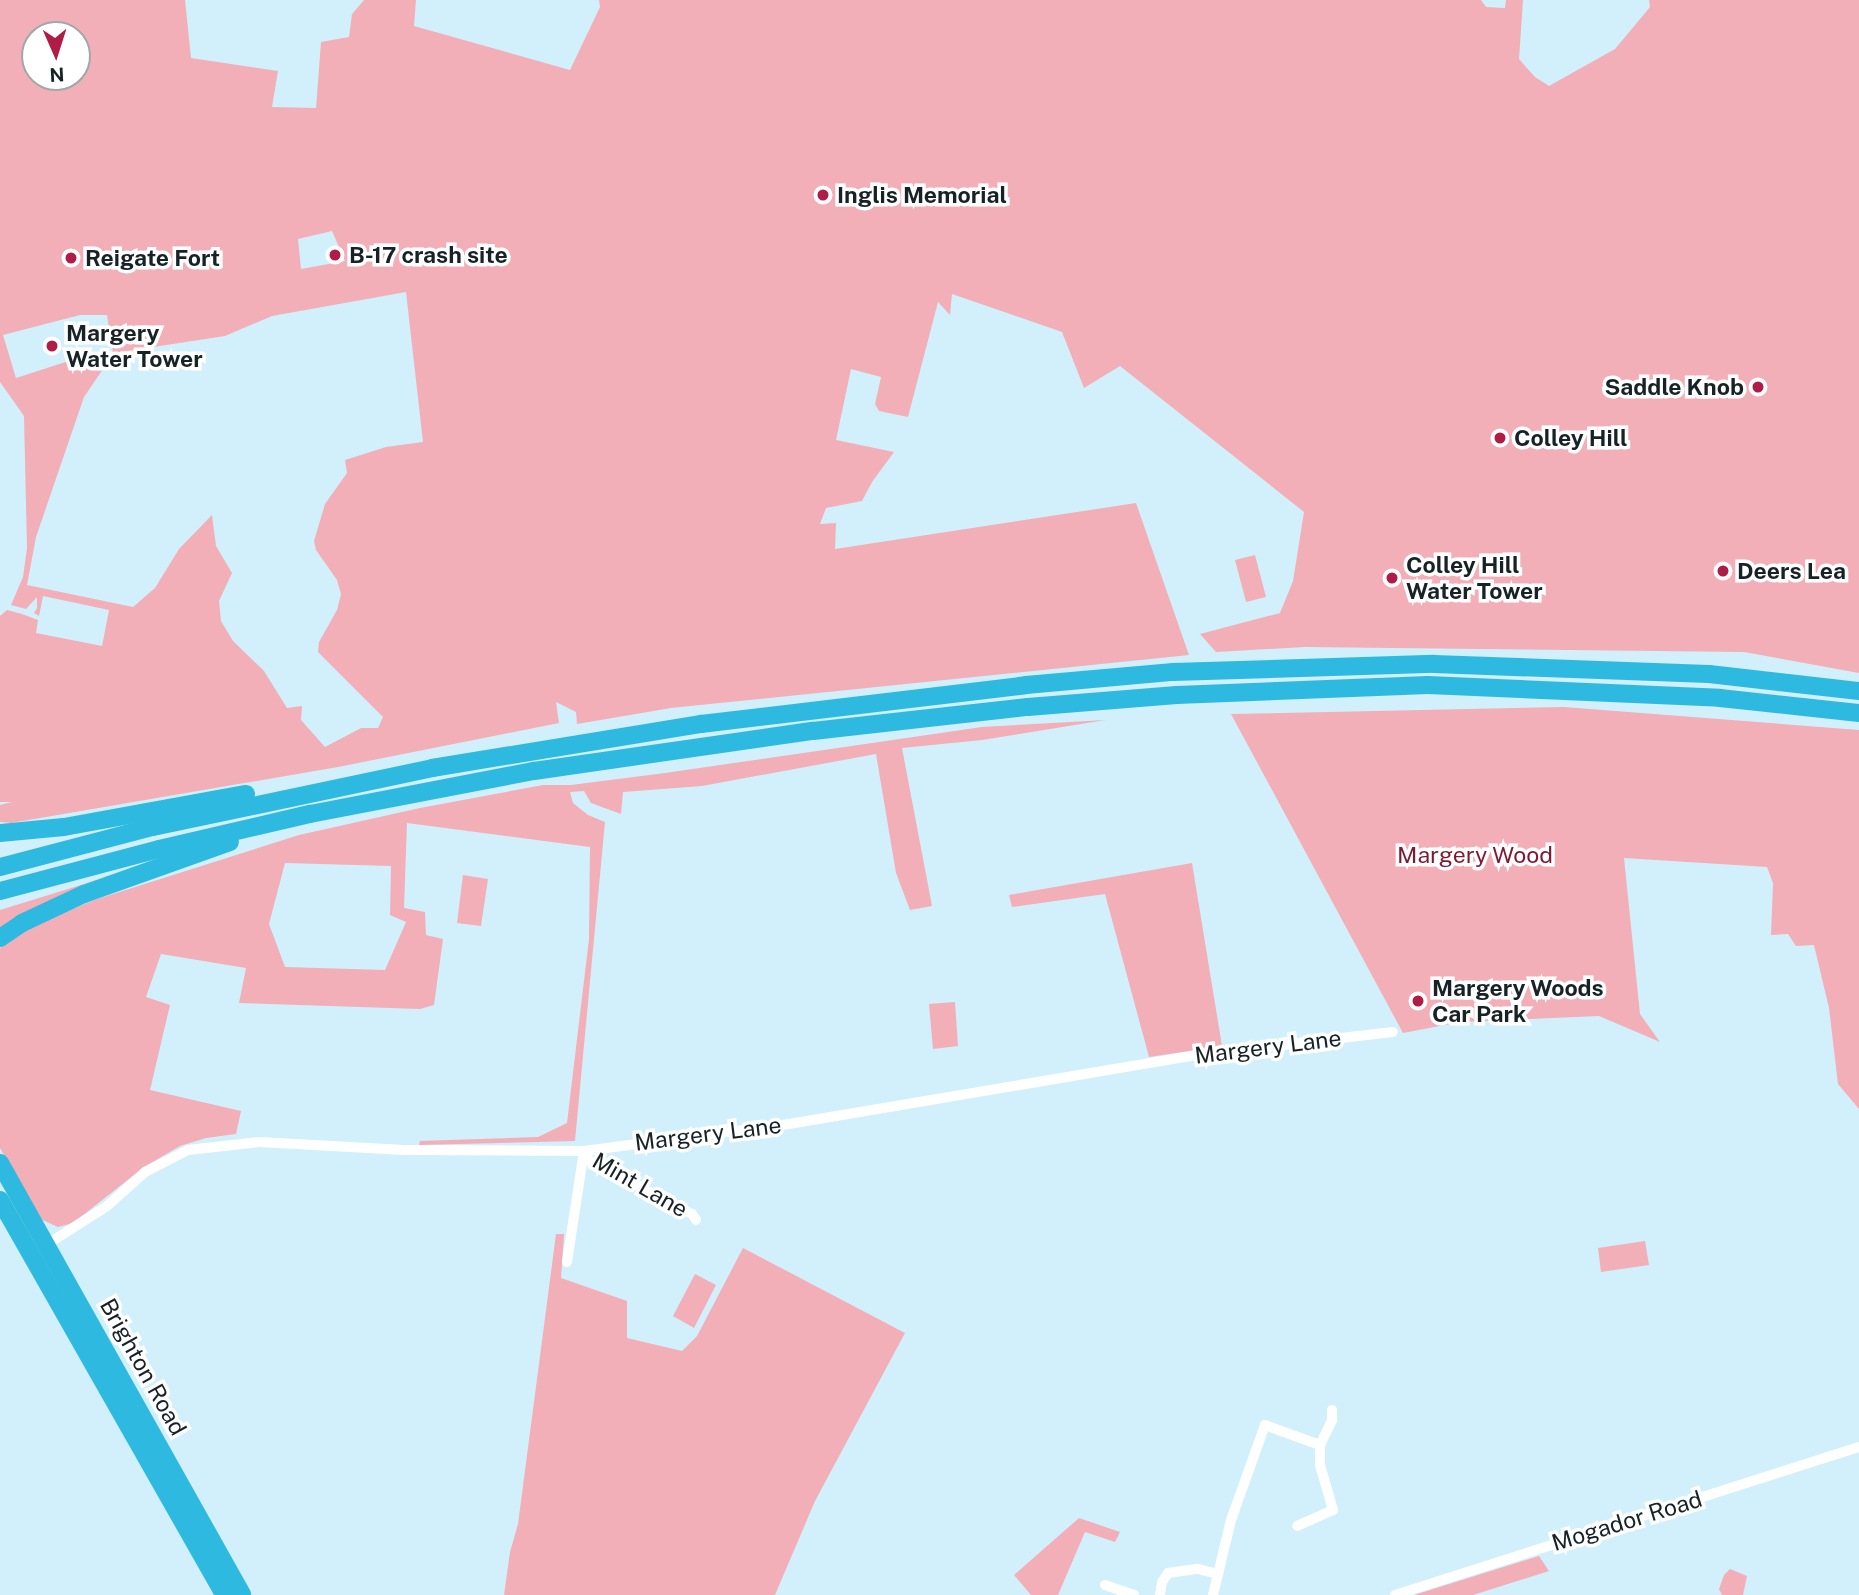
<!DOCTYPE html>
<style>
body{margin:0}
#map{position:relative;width:1859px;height:1595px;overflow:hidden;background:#d1f0fb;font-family:"Public Sans",sans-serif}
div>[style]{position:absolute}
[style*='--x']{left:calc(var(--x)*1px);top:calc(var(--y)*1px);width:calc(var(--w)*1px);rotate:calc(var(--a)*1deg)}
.green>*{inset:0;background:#f2afb7}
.street>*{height:10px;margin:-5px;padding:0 5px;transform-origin:5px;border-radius:5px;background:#fff}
.highway>*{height:18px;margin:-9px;padding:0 9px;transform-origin:9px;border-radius:9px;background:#2ebae0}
.dots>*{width:19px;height:19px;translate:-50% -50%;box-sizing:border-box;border:4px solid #fff;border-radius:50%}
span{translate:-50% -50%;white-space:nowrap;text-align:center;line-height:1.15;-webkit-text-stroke:7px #fff;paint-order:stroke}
.poi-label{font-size:23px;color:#162226;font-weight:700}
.left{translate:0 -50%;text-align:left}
.right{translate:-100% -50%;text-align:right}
.park-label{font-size:23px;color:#7e1933}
.street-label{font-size:23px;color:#162226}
.north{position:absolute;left:21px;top:21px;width:70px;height:70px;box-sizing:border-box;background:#fff;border:2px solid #a2a7a8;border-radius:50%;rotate:177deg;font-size:19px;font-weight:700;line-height:28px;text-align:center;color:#162226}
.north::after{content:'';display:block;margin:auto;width:24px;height:32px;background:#ae1c47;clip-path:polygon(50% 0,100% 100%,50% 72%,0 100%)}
</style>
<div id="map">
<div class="green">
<div style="clip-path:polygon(evenodd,0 0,185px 0,191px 58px,278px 71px,272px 107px,316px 108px,321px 42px,349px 37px,352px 14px,364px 0,416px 0,414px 26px,570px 70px,600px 7px,599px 0,1481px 0,1486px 7px,1505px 8px,1506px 0,1523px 0,1519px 59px,1535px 77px,1549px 86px,1615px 49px,1650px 7px,1649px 0,1859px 0,1859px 673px,1744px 652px,1305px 647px,1216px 652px,1200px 634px,1280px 613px,1293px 581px,1304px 512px,1120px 366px,1084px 388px,1062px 332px,952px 294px,950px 315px,938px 302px,908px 417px,879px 411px,875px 404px,881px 377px,851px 369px,836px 440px,894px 452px,872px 482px,862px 501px,826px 508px,820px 524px,836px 523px,835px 549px,1136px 503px,1189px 655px,671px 708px,577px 724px,576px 712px,556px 702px,559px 723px,338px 767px,11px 823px,0 822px,0 805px,12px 802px,0 802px,0 616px,7px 610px,22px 614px,38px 620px,36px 633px,102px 646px,109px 610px,43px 596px,39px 616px,34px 613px,37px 608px,37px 597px,26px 609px,11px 605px,23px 577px,27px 548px,24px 416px,0 382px,0 0,35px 35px,77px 35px,77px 77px,35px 77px,35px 35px,0 0,332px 231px,345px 261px,301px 269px,298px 239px,332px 231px,0 0,406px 292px,423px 442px,386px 447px,345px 460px,347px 473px,325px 504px,314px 541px,316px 550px,337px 580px,341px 594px,337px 610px,319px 642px,318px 652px,383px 717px,378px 728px,361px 728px,325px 747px,301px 720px,302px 706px,287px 708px,264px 671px,233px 641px,221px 621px,219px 601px,232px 573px,216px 546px,212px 515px,179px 549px,155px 588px,133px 607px,27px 585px,36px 537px,84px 397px,114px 353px,225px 336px,272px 316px,406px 292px,0 0,80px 315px,107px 315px,113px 353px,78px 358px,16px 378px,3px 335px,80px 315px)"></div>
<div style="clip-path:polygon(1255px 555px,1266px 597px,1246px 602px,1235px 560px)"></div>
<div style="clip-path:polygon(1564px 707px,1859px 730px,1859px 1109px,1838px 1084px,1829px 1008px,1814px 945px,1796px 946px,1788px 934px,1771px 935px,1773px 883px,1767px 867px,1624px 858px,1640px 1014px,1660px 1042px,1599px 1016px,1461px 1022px,1403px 1033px,1231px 714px)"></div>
<div style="clip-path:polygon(evenodd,1106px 720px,982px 740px,902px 748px,932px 906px,910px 910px,896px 873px,876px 754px,702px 786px,623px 792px,621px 814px,591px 803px,584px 791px,570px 792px,573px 803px,588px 815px,605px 822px,575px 1141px,419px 1145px,420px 1141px,538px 1137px,567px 1123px,589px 939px,590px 847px,407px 823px,404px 908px,425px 912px,426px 935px,443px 939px,434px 1005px,420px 1009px,239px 1003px,246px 968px,161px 954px,146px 997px,170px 1005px,150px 1090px,241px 1111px,236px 1134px,206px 1138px,180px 1146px,144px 1167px,73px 1223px,58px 1227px,38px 1218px,0 1148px,0 948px,33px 926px,94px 900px,299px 835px,420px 808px,543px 785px,571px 785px,665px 773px,982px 727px,1106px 720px,285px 863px,391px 866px,390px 915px,406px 922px,385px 970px,285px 967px,269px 924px,285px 863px)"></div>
<div style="clip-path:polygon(1192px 863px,1222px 1046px,1149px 1057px,1105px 894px,1012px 907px,1009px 895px)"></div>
<div style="clip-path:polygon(136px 868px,0 929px,0 910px)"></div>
<div style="clip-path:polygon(463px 875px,488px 879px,481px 926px,457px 923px)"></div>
<div style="clip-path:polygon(955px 1002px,958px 1046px,933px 1049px,929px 1004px)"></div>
<div style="clip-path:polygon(556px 1234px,564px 1234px,561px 1278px,627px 1301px,627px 1338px,682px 1351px,697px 1336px,743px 1248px,905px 1333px,815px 1501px,775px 1595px,504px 1595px,510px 1552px,518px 1524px)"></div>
<div style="clip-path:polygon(1645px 1241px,1649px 1265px,1601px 1272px,1598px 1248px)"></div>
<div style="clip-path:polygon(695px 1274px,716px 1285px,694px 1328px,673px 1316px)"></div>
<div style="clip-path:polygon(1079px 1518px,1120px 1532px,1115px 1542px,1085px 1532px,1058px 1595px,1031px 1595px,1014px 1575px)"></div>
<div style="clip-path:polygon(1539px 1556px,1549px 1571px,1473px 1595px,1414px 1595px)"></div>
<div style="clip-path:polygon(1730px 1569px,1747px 1576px,1743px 1595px,1722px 1595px,1719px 1589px,1724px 1575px)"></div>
</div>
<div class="street">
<div style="--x:584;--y:1151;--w:12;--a:59"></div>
<div style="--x:590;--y:1161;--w:115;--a:27.5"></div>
<div style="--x:692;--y:1214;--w:7;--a:56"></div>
<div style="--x:46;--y:1245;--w:72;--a:-32.6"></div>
<div style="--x:107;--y:1206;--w:51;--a:-41.8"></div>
<div style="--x:145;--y:1172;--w:48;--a:-27.1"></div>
<div style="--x:188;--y:1150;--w:71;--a:-6.4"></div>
<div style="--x:259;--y:1142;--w:146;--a:3.1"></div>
<div style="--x:405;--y:1150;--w:179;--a:0.3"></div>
<div style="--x:584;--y:1151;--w:207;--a:-7.5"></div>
<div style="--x:789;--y:1124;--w:422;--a:-9.6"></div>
<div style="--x:1205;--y:1054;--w:189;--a:-6.7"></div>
<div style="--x:567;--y:1262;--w:112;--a:-81.3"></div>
<div style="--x:1320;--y:1445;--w:28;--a:-64"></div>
<div style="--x:1332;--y:1420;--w:10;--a:-90"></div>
<div style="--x:1105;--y:1585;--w:31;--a:19"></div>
<div style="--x:1160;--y:1595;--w:13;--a:-81"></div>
<div style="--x:1162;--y:1582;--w:11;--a:-56"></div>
<div style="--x:1168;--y:1573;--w:30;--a:-8"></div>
<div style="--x:1198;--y:1569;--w:21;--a:14"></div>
<div style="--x:1213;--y:1595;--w:77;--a:-76.5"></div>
<div style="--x:1231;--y:1520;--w:101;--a:-70.3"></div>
<div style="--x:1265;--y:1425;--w:59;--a:20"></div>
<div style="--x:1320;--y:1445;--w:20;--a:90"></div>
<div style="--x:1320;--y:1465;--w:47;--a:73.9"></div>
<div style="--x:1333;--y:1510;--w:39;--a:156"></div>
<div style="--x:1395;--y:1595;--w:487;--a:-17.7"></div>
</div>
<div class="highway">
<div style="--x:0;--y:833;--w:64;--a:-5.4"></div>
<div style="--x:64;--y:827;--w:185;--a:-10.3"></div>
<div style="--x:0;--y:867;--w:158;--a:-14.7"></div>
<div style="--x:153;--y:827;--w:285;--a:-11.9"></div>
<div style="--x:432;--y:768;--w:273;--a:-9.3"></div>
<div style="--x:701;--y:724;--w:327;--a:-6.8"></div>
<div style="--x:1026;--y:685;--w:148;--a:-5.1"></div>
<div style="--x:1173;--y:672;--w:261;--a:-1.8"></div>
<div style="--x:1434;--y:664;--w:275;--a:2.1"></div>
<div style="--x:1709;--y:674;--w:151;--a:6.5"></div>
<div style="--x:0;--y:891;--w:164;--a:-14.8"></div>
<div style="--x:159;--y:849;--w:155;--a:-13.1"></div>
<div style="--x:310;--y:814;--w:228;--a:-10.9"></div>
<div style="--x:534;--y:771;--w:282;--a:-8.2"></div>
<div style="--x:813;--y:731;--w:216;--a:-6.4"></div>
<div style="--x:1028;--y:707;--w:149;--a:-4.6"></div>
<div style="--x:1177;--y:695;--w:251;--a:-2.3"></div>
<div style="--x:1428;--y:685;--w:292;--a:2.5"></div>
<div style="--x:1720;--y:698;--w:140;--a:6.2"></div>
<div style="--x:0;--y:938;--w:27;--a:-34"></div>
<div style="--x:22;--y:923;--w:68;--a:-25.1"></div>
<div style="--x:84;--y:894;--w:155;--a:-19.6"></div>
<div style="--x:0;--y:1163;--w:495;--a:60.7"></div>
<div style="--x:0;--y:1200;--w:454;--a:60.4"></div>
</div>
<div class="dots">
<div style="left:823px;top:195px;background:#ae1c47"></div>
<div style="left:335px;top:255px;background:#ae1c47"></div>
<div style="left:71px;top:258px;background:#ae1c47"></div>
<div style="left:52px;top:346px;background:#ae1c47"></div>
<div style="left:1758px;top:387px;background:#ae1c47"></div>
<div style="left:1500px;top:438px;background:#ae1c47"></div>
<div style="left:1723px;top:571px;background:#ae1c47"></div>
<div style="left:1392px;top:578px;background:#ae1c47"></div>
<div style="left:1418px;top:1001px;background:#ae1c47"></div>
</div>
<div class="poi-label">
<span class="left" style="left:837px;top:195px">Inglis Memorial</span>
<span class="left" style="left:349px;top:255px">B-17 crash site</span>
<span class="left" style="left:85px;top:258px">Reigate Fort</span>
<span class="left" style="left:66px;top:346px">Margery<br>Water Tower</span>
<span class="right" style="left:1744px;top:387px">Saddle Knob</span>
<span class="left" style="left:1514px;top:438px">Colley Hill</span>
<span class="left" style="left:1406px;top:578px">Colley Hill<br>Water Tower</span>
<span class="left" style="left:1737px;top:571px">Deers Lea</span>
<span class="left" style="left:1432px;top:1001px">Margery Woods<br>Car Park</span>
</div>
<div class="park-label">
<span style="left:1475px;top:855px">Margery Wood</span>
</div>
<div class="street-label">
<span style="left:1268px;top:1047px;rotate:-7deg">Margery Lane</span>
<span style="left:708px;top:1134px;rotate:-7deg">Margery Lane</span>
<span style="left:640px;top:1185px;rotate:30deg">Mint Lane</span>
<span style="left:143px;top:1367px;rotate:61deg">Brighton Road</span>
<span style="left:1627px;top:1521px;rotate:-17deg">Mogador Road</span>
</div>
<div class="north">N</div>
</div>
